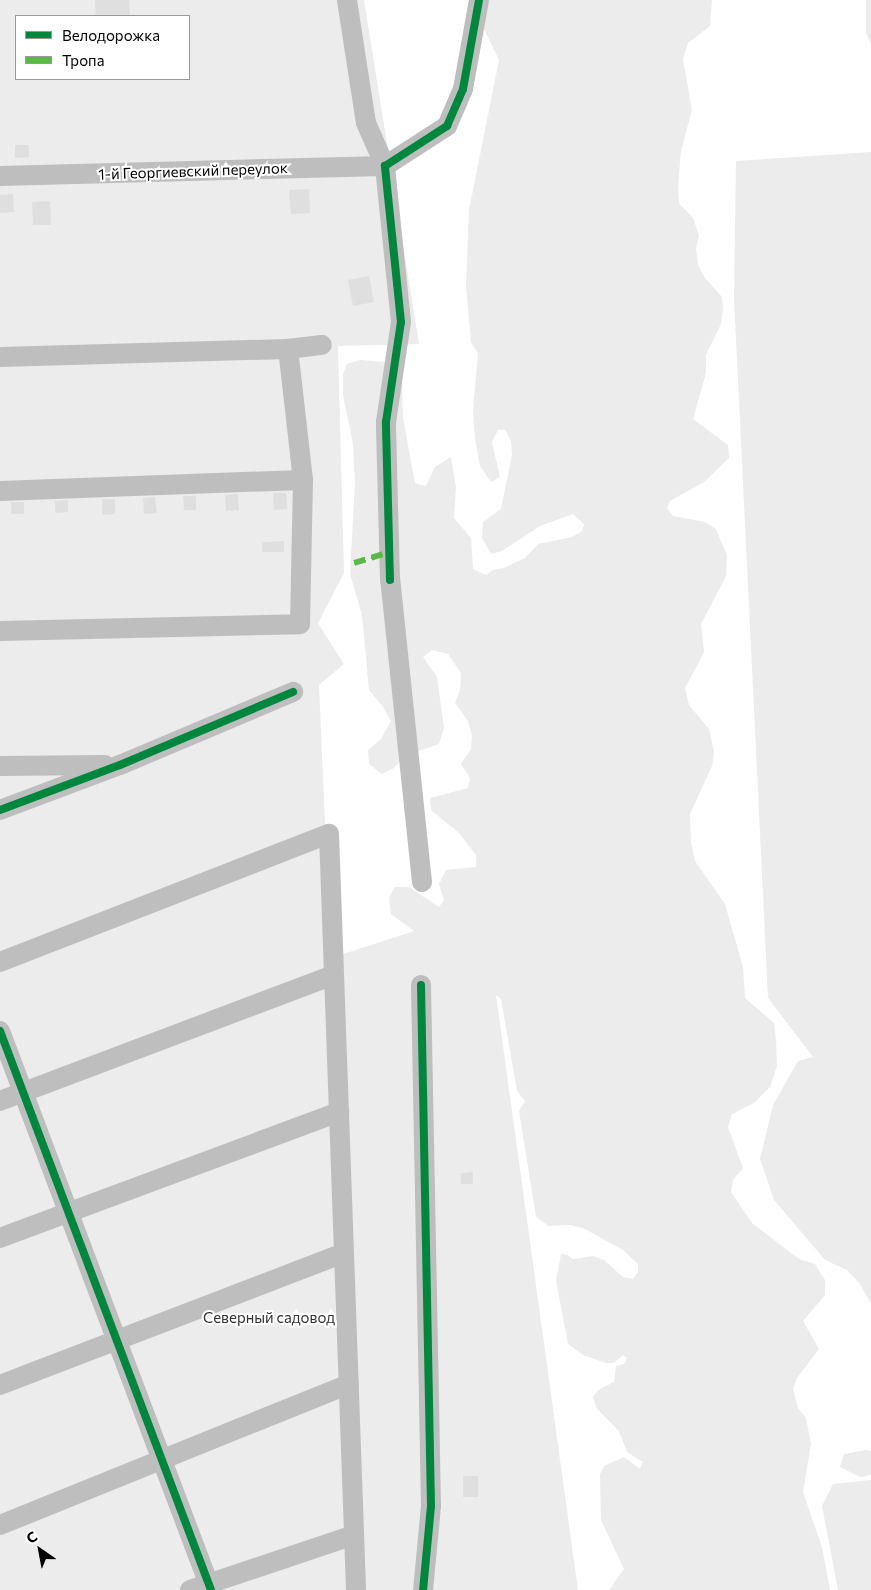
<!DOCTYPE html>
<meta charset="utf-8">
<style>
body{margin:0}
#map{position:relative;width:871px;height:1590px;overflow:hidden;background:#fff;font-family:Commissioner,sans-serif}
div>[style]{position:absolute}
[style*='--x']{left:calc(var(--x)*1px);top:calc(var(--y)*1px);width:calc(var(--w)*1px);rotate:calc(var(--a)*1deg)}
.green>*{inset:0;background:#ececec}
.building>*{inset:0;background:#dfdfdf}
.minor>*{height:20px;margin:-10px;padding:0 10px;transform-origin:10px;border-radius:10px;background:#bebebe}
.quiet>*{height:6px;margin-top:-3px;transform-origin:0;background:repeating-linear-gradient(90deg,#58b947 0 12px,transparent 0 18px)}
.cycleway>*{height:8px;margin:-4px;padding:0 4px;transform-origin:4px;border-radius:4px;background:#00873e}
span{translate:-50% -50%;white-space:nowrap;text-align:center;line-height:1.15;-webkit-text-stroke:4px #fff;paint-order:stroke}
.street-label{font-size:15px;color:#000}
.park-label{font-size:15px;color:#333}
.legend{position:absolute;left:15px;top:15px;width:175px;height:65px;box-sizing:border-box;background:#fff;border:1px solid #999;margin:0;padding:6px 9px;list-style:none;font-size:15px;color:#000}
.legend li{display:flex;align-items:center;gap:10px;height:25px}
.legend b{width:25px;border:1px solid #999}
.north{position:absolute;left:15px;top:1525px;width:50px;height:50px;-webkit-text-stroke:4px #fff;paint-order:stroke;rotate:327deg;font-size:14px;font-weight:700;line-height:20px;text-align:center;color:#000}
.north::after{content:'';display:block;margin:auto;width:18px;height:22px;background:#000;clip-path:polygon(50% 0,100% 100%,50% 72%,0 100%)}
</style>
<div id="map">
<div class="green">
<div style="clip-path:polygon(evenodd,0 0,364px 0,419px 344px,338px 346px,344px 573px,318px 623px,344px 664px,319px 685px,331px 958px,414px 931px,391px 914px,389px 898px,395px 887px,409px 887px,439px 907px,444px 900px,439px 884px,446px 870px,476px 867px,476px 855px,459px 833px,431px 810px,430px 798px,468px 788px,470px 778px,461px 764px,471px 749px,472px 736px,468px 721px,455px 703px,460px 690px,461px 673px,448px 654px,432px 650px,423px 657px,437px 677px,444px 728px,439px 744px,404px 756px,394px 768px,382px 774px,369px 764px,368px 750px,381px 739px,391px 721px,383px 707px,369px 690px,362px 615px,350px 574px,355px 483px,353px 444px,343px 395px,343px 374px,347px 364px,360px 360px,385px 362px,402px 374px,403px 418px,415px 483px,426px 486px,435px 467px,451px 457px,456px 487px,454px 518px,471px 538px,473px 569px,486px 575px,492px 570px,504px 568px,525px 558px,538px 544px,572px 537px,582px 531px,584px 524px,573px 514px,540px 526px,502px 551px,491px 554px,482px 538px,483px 522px,501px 509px,512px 455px,511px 441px,505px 430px,498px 430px,492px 442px,500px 477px,491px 482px,480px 466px,475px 439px,473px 410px,478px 354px,471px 342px,466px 286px,469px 210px,499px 60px,483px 27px,487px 0,712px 0,710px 26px,688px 43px,683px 59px,692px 110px,681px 151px,678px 186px,679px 203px,693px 218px,699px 235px,696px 249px,698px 265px,705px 278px,722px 297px,723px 309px,721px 324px,706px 355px,706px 373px,693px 419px,728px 445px,729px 458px,704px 482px,670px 501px,667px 508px,673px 516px,705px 522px,716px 529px,727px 555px,726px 576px,701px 624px,704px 652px,685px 688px,689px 705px,709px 729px,714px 752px,712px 766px,690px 814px,691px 842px,695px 861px,725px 904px,743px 967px,745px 998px,774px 1023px,776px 1040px,777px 1066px,770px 1087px,754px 1103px,732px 1114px,728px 1127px,743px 1168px,733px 1180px,731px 1192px,752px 1223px,799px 1259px,815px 1264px,825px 1280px,825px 1295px,803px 1321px,819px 1349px,797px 1378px,793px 1389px,798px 1408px,806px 1418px,811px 1444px,803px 1492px,822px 1547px,830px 1590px,609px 1590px,624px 1569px,601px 1520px,600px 1474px,604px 1466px,624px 1457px,640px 1469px,643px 1462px,627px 1452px,619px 1431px,597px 1409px,593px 1397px,598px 1390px,614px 1382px,616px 1366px,624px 1364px,627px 1358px,623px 1355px,614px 1363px,606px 1363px,583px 1355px,568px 1344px,556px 1280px,561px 1254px,568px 1255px,573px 1259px,593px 1256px,604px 1260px,623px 1277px,633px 1279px,638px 1272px,638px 1264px,623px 1250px,583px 1228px,569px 1225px,549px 1226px,536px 1217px,519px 1111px,525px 1101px,517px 1091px,501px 999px,496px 995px,578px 1590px,0 1590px,0 0,16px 16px,189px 16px,189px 79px,16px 79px,16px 16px)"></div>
<div style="clip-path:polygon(866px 0,871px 0,871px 45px,866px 33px)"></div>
<div style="clip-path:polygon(871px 152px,871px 1304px,860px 1284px,847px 1270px,825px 1260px,774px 1200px,760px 1159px,773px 1105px,798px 1061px,813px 1057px,768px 998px,734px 298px,736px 161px)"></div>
<div style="clip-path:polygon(866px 1450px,871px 1451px,871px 1475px,860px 1477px,840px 1467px,844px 1454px)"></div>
<div style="clip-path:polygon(871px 1480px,871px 1590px,838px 1590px,822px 1506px,833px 1484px)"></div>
</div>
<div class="building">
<div style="clip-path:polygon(95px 0,129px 0,130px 16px,96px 16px)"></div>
<div style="clip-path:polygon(15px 145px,29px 145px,29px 157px,15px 158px)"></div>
<div style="clip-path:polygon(309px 189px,310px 213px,291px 214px,289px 190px)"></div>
<div style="clip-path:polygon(13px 194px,14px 212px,0 213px,0 195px)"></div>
<div style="clip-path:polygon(50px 201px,51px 225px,33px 225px,32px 202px)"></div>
<div style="clip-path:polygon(369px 276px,374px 302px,353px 306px,348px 280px)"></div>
<div style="clip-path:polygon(273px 493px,286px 493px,287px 509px,274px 510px)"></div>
<div style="clip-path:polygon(238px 494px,239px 510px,226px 511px,225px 495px)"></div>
<div style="clip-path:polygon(183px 496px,196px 496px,196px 510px,184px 510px)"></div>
<div style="clip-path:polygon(155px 497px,157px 513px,144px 514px,143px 498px)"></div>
<div style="clip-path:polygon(102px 499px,115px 499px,115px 514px,102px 515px)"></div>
<div style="clip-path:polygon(68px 500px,68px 512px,55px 513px,55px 501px)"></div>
<div style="clip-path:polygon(11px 502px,24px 502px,24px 514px,11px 514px)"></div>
<div style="clip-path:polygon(284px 541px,284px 552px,262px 552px,262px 542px)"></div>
<div style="clip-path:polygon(473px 1172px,473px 1184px,461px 1184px,461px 1173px)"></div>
<div style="clip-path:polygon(463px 1476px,478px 1476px,478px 1497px,463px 1497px)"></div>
</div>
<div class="minor">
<div style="--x:0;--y:176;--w:385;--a:-1.5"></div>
<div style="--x:385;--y:166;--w:47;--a:-113.8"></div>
<div style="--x:366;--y:123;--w:124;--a:-98.8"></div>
<div style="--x:0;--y:357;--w:288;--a:-1.6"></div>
<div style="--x:288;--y:349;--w:34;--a:-7"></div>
<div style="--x:0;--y:491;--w:303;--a:-2.1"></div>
<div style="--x:0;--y:631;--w:300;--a:-1.3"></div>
<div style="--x:300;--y:624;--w:144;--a:-88.8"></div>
<div style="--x:303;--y:480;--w:132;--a:-96.5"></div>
<div style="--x:0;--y:766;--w:105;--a:-0.5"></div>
<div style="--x:0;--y:810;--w:128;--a:-20.6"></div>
<div style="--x:120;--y:765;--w:188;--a:-22.9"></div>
<div style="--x:422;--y:882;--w:304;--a:-96"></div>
<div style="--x:390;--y:580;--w:158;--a:-91.5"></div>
<div style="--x:386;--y:422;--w:101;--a:-81.5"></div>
<div style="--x:401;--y:322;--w:157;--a:-95.9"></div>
<div style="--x:385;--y:166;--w:74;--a:-32.8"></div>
<div style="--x:447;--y:126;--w:40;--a:-66.6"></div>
<div style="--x:463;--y:89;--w:90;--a:-79.8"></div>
<div style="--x:0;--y:962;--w:353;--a:-21.3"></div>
<div style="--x:329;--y:834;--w:756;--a:87.95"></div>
<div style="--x:421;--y:985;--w:521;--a:88.9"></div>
<div style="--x:431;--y:1506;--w:84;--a:95.4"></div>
<div style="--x:0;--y:1031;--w:597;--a:69.32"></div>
<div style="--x:0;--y:1101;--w:357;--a:-20.7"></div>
<div style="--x:0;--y:1238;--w:362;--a:-20.4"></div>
<div style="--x:0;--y:1385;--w:368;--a:-21"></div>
<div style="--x:0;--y:1525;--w:376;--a:-22"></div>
<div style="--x:190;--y:1590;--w:173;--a:-18.5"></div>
</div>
<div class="quiet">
<div style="--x:354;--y:563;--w:38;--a:-17"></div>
</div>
<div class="cycleway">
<div style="--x:390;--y:580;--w:158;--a:-91.5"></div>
<div style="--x:386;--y:422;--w:101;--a:-81.5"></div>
<div style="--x:401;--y:322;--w:157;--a:-95.9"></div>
<div style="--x:385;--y:166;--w:74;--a:-32.8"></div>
<div style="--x:447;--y:126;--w:40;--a:-66.6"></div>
<div style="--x:463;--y:89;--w:90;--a:-79.8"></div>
<div style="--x:0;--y:810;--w:128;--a:-20.6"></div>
<div style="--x:120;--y:765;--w:188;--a:-22.9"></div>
<div style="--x:421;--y:985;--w:521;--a:88.9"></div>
<div style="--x:431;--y:1506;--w:84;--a:95.4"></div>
<div style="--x:0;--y:1031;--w:597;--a:69.32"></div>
</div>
<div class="street-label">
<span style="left:193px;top:171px;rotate:-2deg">1-й Георгиевский переулок</span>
</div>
<div class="park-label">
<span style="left:269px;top:1318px">Северный садовод</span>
</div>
<ul class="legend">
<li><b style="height:6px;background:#00873e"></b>Велодорожка</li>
<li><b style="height:6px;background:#58b947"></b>Тропа</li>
</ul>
<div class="north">С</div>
</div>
